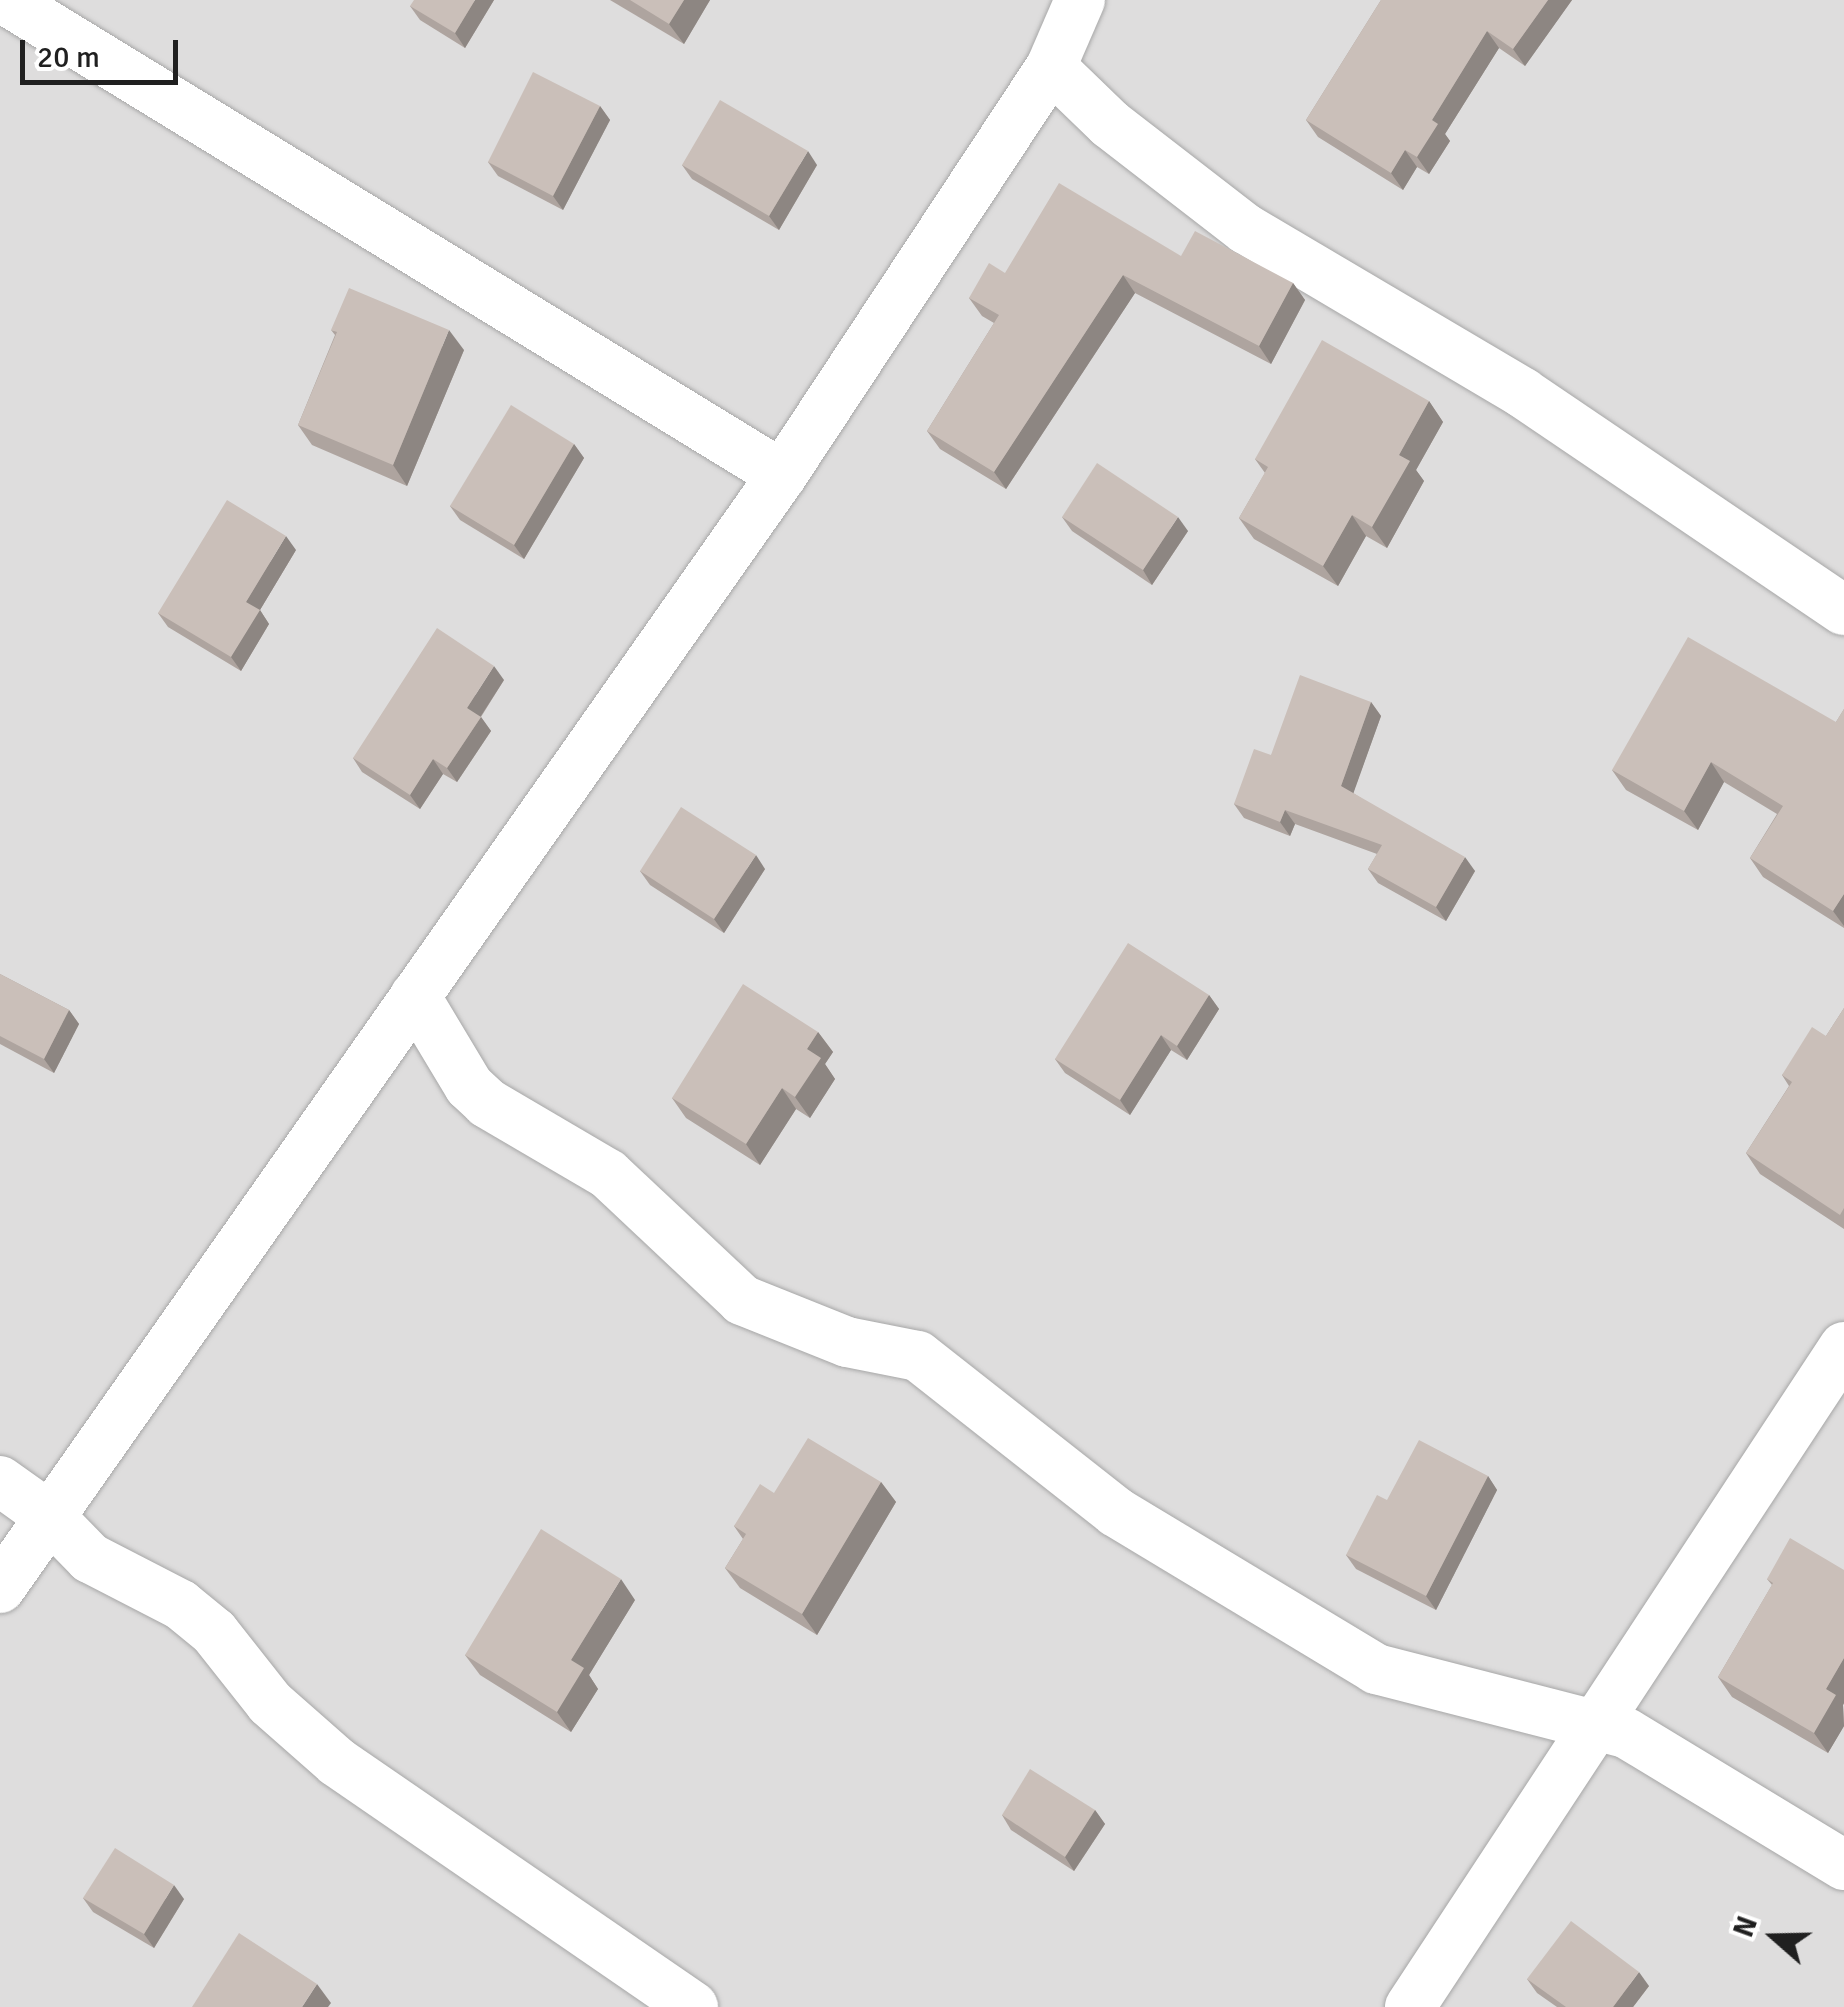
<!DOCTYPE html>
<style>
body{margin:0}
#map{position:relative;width:1844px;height:2007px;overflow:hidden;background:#f1ede6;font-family:Signika,sans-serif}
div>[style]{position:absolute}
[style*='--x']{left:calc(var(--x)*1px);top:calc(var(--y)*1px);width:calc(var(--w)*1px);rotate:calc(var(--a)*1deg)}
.residential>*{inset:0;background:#dedddd}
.roads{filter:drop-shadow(0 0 2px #a7a7a7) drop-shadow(0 0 2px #a7a7a7)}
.street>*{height:50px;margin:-25px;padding:0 25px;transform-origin:25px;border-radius:25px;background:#fff}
.wall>*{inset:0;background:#aea49f}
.shaded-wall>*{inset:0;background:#8d8682}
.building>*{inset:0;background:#cabfb9}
span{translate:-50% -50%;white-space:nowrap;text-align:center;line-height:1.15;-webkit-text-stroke:8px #fff;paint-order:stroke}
.north{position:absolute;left:1724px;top:1887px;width:100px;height:100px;-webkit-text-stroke:8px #fff;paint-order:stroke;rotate:290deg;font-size:28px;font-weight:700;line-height:40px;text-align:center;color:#202020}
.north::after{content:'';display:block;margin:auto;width:35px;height:45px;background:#202020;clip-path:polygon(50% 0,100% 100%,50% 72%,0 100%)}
.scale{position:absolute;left:20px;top:40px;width:158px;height:45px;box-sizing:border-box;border:5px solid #202020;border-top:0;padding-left:12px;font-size:30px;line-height:35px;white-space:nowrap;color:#202020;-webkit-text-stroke:8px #fff;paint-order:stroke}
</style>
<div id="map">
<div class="residential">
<div style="clip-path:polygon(0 0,1844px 0,1844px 2007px,0 2007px)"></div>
</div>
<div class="roads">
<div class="street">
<div style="--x:6;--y:0;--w:910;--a:31.47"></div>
<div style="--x:1051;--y:67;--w:82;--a:44"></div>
<div style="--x:1110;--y:124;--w:172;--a:37.7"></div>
<div style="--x:1246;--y:229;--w:322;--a:30.6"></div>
<div style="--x:1523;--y:393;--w:387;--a:34.1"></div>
<div style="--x:415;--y:996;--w:105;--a:59"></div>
<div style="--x:469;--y:1086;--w:25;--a:43"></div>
<div style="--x:487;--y:1103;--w:140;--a:30.4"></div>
<div style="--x:608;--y:1174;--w:184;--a:43.2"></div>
<div style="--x:742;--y:1300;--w:113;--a:21.8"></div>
<div style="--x:847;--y:1342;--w:72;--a:11.2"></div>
<div style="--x:918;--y:1356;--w:252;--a:38.2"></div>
<div style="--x:1116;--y:1512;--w:304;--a:31.1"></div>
<div style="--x:1376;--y:1669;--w:258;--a:14.4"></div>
<div style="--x:1626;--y:1733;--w:255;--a:31.2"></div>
<div style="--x:0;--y:1481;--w:60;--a:35.5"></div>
<div style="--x:49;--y:1516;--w:59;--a:45.7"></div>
<div style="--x:90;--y:1558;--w:102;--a:27.3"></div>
<div style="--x:181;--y:1605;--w:43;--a:39.3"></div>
<div style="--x:214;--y:1632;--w:90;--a:51.7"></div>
<div style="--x:270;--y:1703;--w:89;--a:41.4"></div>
<div style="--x:337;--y:1762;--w:432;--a:34.5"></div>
<div style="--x:0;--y:1588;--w:1360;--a:-54.91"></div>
<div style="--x:782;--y:475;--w:489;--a:-56.6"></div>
<div style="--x:1051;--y:67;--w:73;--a:-66.6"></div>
<div style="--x:1410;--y:2007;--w:790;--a:-56.67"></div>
</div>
</div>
<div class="wall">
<div style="clip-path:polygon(494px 0,465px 48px,420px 20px,410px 6px)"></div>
<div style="clip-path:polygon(610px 0,710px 0,684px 44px)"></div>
<div style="clip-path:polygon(1381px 0,1572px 0,1525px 66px,1499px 48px,1445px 134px,1450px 141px,1429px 174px,1417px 167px,1403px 190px,1318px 137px,1306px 120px)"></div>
<div style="clip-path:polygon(600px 106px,610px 120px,563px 210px,498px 176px,488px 162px)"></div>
<div style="clip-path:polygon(682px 165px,817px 165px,779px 230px,692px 179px)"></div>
<div style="clip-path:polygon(1181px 256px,1293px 283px,1305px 300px,1271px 364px,1135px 293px,1006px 489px,940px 449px,927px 431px,994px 323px,982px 316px,969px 298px,1005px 273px)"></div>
<div style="clip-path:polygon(331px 330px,464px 350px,407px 486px,312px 445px,298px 425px,335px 335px)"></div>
<div style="clip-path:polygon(1429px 401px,1443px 422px,1416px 470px,1424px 481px,1387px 548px,1366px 536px,1338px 586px,1254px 539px,1239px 518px,1265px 473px,1255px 459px)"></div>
<div style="clip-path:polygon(574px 444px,584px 458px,524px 559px,460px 520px,450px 506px)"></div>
<div style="clip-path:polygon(1062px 517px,1188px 531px,1152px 585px,1072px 531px)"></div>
<div style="clip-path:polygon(296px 550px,260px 610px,269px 624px,241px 671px,168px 627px,158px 613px)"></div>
<div style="clip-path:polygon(504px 680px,481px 717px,491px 731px,457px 782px,443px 774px,420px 809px,362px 772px,353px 758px)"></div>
<div style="clip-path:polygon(1371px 702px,1381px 716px,1353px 793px,1475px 871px,1446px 921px,1378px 883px,1368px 869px,1377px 854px,1295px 824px,1290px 836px,1244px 818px,1234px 804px,1271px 755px)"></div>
<div style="clip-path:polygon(1844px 709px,1844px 928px,1763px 877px,1750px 858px,1777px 814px,1724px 782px,1698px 830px,1626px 790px,1612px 770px,1836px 722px)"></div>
<div style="clip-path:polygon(765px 869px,724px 933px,650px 885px,640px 871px)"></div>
<div style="clip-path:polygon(0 974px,69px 1010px,79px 1024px,54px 1073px,0 1044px)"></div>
<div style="clip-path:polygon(1209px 995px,1219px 1009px,1187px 1060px,1171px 1050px,1130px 1115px,1065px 1073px,1055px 1059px)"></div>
<div style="clip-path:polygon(1844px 1008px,1844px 1229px,1760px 1174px,1746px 1153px,1789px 1086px,1782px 1075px,1826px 1036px)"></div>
<div style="clip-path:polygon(818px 1032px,833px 1052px,825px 1064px,835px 1079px,810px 1118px,796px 1109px,760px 1165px,686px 1118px,672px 1098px)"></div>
<div style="clip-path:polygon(1488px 1476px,1497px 1490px,1436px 1610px,1356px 1569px,1346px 1555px)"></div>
<div style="clip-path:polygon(881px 1482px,896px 1502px,817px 1635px,740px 1588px,725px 1568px,743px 1539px,734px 1526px,774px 1493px)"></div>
<div style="clip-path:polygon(1844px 1570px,1844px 1703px,1843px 1705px,1844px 1726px,1828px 1753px,1732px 1697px,1718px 1677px,1772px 1585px,1767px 1579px)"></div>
<div style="clip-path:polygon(635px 1600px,589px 1675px,598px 1689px,571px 1732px,480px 1675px,465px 1655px)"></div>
<div style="clip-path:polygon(1095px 1810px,1105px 1824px,1074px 1871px,1011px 1830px,1002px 1815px)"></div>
<div style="clip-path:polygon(83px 1898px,184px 1899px,154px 1948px,93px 1912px)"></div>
<div style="clip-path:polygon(1527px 1979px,1649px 1986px,1633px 2007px,1557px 2007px,1537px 1993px)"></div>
</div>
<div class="shaded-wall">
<div style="clip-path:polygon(475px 0,494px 0,465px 48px,455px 33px)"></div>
<div style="clip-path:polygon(684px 0,710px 0,684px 44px,669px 24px)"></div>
<div style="clip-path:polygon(1548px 0,1572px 0,1525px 66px,1513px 49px)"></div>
<div style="clip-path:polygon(1487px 31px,1499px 48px,1445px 134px,1450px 141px,1429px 174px,1417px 157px,1432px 120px)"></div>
<div style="clip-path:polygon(600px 106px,610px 120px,563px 210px,553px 196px)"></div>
<div style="clip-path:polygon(1405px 150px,1417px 167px,1403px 190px,1391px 173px)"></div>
<div style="clip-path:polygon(808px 151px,817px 165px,779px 230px,769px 216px)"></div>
<div style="clip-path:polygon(1123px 275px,1135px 293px,1006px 489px,994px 472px)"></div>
<div style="clip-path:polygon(1293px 283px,1305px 300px,1271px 364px,1259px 346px)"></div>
<div style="clip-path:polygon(449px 330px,464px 350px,407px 486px,393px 465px)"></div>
<div style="clip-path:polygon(1429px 401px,1443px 422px,1416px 470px,1424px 481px,1387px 548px,1372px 527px,1399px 455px)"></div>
<div style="clip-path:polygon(574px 444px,584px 458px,524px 559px,514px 545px)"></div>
<div style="clip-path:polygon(1352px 515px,1366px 536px,1338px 586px,1323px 566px)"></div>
<div style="clip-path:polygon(1178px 517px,1188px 531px,1152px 585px,1143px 570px)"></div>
<div style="clip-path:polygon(286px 536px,296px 550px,260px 610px,269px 624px,241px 671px,231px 657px,246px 602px)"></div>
<div style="clip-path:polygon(494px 666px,504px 680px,477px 722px,467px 708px)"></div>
<div style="clip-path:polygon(1371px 702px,1381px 716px,1351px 800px,1341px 786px)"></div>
<div style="clip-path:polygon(481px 717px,491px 731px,457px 782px,447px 768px)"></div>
<div style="clip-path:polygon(433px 759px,443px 774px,420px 809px,410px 795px)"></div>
<div style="clip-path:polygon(1711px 762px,1724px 782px,1698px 830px,1684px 811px)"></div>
<div style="clip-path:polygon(1285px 810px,1295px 824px,1290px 836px,1280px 822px)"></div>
<div style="clip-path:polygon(756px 855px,765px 869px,724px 933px,714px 919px)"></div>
<div style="clip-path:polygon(1465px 857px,1475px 871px,1446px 921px,1436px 907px)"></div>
<div style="clip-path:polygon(1844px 894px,1844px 926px,1833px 911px)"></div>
<div style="clip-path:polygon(1209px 995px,1219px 1009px,1187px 1060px,1177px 1046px)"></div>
<div style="clip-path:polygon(69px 1010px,79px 1024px,54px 1073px,44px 1059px)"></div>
<div style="clip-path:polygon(818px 1032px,833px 1052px,825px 1064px,835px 1079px,810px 1118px,795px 1097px,807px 1049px)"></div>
<div style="clip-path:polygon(1161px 1035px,1171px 1050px,1130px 1115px,1120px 1100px)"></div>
<div style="clip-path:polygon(782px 1088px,796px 1109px,760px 1165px,746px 1144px)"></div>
<div style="clip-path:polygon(1488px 1476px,1497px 1490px,1436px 1610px,1426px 1596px)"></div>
<div style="clip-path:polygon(881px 1482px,896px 1502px,817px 1635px,802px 1614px)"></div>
<div style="clip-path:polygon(621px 1579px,635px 1600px,589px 1675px,598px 1689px,571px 1732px,557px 1712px,571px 1660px)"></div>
<div style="clip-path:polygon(1844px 1658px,1844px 1703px,1843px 1705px,1844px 1726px,1828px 1753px,1814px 1733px,1826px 1689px)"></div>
<div style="clip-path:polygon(1095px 1810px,1105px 1824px,1074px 1871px,1065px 1857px)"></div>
<div style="clip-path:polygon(174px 1885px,184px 1899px,154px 1948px,144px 1934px)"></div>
<div style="clip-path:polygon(1639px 1972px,1649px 1986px,1633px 2007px,1613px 2007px)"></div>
<div style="clip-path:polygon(317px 1984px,331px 2003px,328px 2007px,302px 2007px)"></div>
</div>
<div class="building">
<div style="clip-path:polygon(414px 0,475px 0,455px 33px,410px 6px)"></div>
<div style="clip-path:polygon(630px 0,684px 0,669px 24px)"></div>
<div style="clip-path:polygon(1381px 0,1548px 0,1513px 49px,1487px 31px,1432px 120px,1438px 124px,1417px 157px,1405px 150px,1391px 173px,1306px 120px)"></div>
<div style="clip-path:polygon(533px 72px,600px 106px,553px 196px,488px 162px)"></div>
<div style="clip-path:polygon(720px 100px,808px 151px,769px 216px,682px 165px)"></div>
<div style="clip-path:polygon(1059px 183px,1181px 256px,1195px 231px,1293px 283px,1259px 346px,1123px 275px,994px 472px,927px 431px,999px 315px,969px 298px,989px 263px,1005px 273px)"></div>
<div style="clip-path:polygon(349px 288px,449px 330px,393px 465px,298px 425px,337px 332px,331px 330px)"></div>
<div style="clip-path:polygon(1322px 340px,1429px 401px,1399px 455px,1410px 461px,1372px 527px,1352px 515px,1323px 566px,1239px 518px,1268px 467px,1255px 459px)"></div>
<div style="clip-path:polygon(511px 405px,574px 444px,514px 545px,450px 506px)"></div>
<div style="clip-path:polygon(1097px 463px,1178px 517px,1143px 570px,1062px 517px)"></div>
<div style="clip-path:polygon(227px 500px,286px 536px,246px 602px,260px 610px,231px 657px,158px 613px)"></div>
<div style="clip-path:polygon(437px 628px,494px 666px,467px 708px,481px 717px,447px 768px,433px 759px,410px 795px,353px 758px)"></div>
<div style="clip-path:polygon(1688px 637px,1836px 722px,1844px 709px,1844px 894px,1833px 911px,1750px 858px,1783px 806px,1711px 762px,1684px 811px,1612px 770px)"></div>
<div style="clip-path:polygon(1300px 675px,1371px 702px,1341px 786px,1465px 857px,1436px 907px,1368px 869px,1382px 845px,1285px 810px,1280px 822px,1234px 804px,1254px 749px,1271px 755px)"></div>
<div style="clip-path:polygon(681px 807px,756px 855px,714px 919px,640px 871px)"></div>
<div style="clip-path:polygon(1128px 943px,1209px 995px,1177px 1046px,1161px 1035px,1120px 1100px,1055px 1059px)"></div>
<div style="clip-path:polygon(0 974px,69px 1010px,44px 1059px,0 1036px)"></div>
<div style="clip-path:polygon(743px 984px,818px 1032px,807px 1049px,821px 1058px,795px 1097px,782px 1088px,746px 1144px,672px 1098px)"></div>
<div style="clip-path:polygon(1844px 1008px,1844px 1208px,1840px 1215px,1746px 1153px,1792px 1082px,1782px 1075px,1812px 1027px,1826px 1036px)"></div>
<div style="clip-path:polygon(808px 1438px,881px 1482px,802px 1614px,725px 1568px,746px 1534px,734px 1526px,760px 1484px,774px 1493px)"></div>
<div style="clip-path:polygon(1419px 1440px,1488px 1476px,1426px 1596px,1346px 1555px,1377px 1495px,1387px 1500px)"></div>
<div style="clip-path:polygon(541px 1529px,621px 1579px,571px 1660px,584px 1668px,557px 1712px,465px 1655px)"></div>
<div style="clip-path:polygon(1790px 1538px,1844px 1570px,1844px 1658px,1826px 1689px,1836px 1695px,1814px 1733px,1718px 1677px,1773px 1583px,1767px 1579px)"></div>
<div style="clip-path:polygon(1030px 1769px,1095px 1810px,1065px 1857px,1002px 1815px)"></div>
<div style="clip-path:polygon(115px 1848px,174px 1885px,144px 1934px,83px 1898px)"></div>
<div style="clip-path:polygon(1571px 1921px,1639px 1972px,1613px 2007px,1566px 2007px,1527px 1979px)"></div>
<div style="clip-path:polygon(239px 1933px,317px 1984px,302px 2007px,192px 2007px)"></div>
</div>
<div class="north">N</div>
<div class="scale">20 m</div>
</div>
